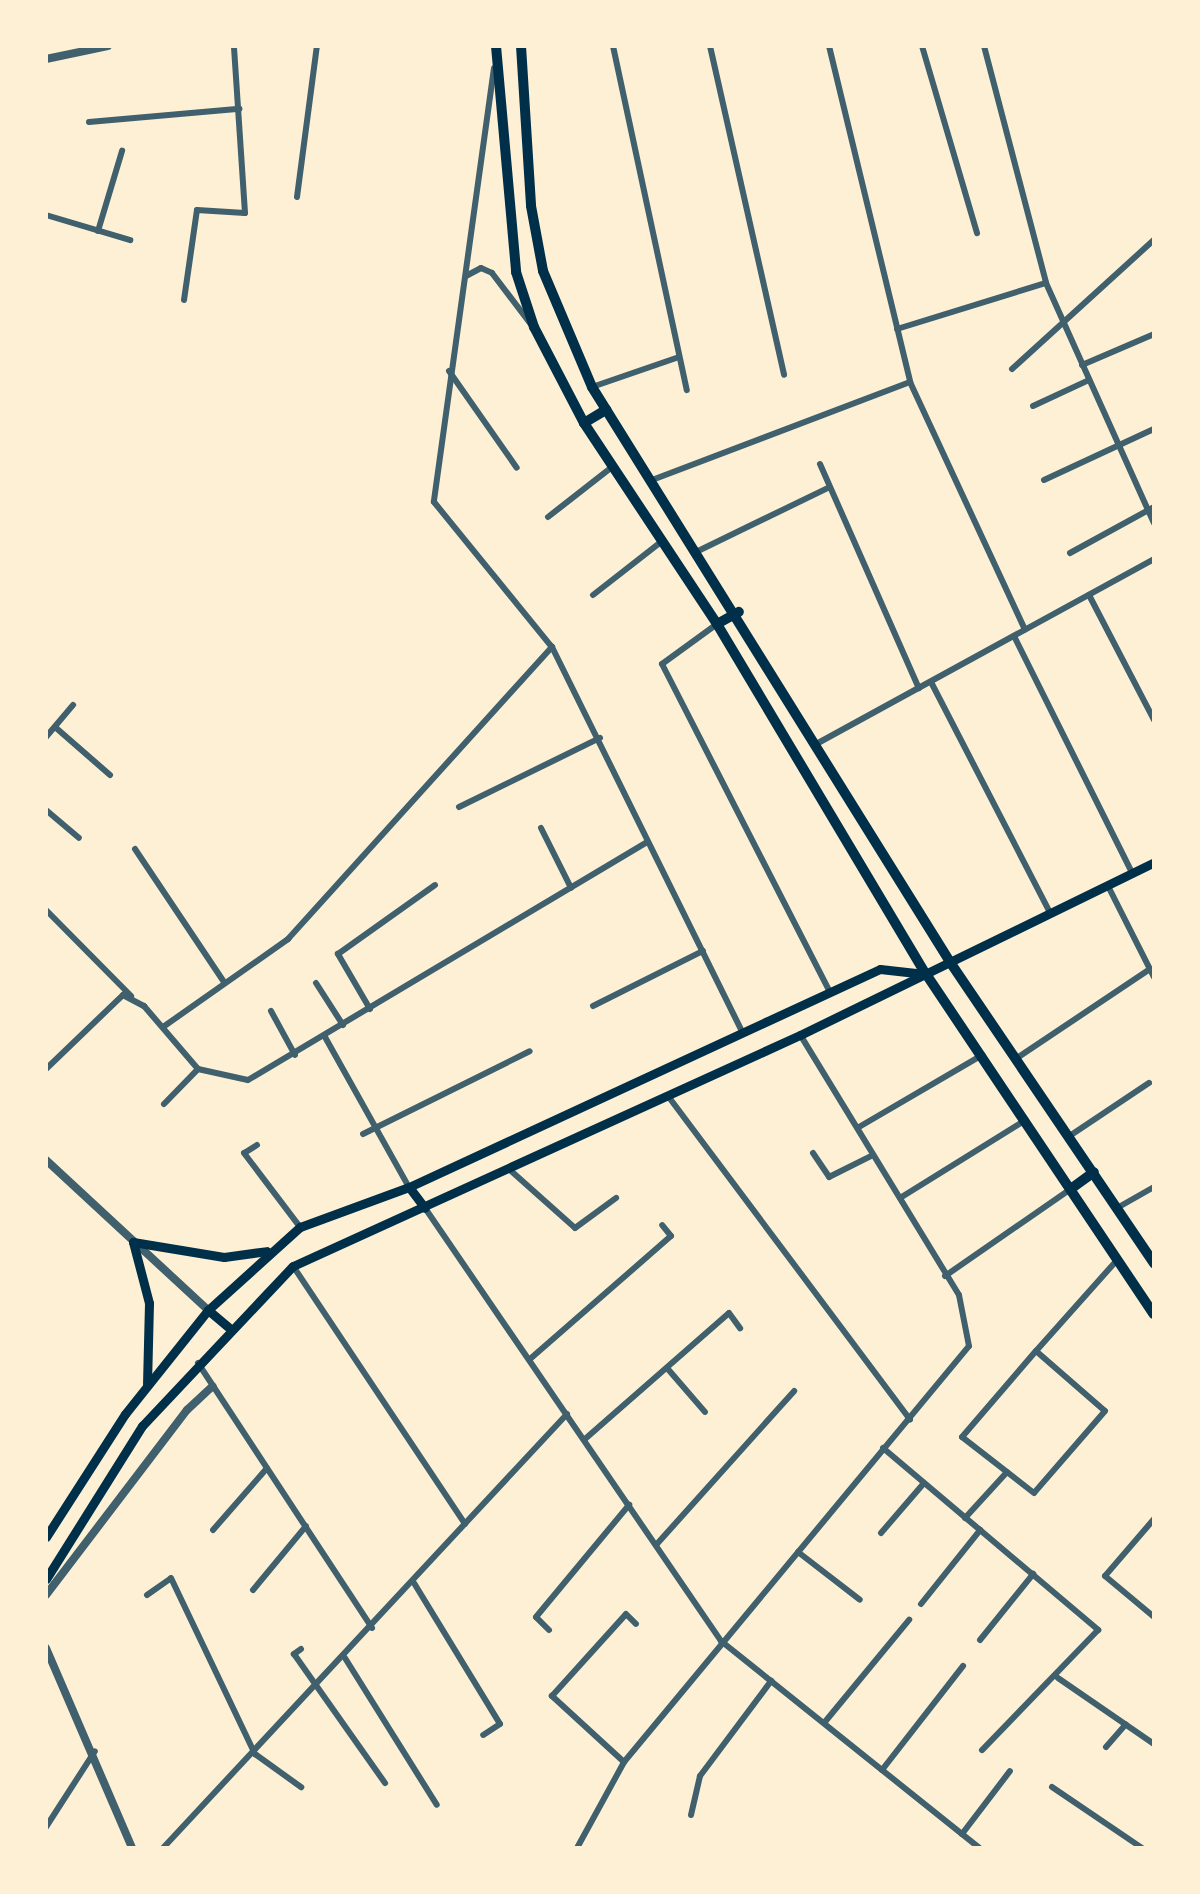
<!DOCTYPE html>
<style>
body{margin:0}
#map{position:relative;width:1200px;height:1894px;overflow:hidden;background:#fdf0d5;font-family:Quicksand,sans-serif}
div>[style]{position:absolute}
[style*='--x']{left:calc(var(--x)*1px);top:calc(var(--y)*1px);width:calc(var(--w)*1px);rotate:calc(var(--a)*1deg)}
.minor>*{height:6px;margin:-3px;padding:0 3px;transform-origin:3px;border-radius:3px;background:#3f606c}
.tertiary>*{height:8px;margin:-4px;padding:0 4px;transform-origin:4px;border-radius:4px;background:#3f606c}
.secondary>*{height:9px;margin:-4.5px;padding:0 4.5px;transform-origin:4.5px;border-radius:4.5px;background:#003049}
.primary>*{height:10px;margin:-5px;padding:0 5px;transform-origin:5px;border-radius:5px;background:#003049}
span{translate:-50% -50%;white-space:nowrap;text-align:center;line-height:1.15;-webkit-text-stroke:7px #fdf0d5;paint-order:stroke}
.frame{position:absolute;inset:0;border:48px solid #fdf0d5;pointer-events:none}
</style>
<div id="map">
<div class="minor">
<div style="--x:613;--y:46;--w:352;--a:77.9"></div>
<div style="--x:710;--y:46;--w:337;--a:77.3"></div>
<div style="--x:829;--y:46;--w:346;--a:76.4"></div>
<div style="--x:910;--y:382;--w:273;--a:65.1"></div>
<div style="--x:922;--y:46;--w:195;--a:73.6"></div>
<div style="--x:984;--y:46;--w:245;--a:75.3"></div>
<div style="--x:1046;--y:283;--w:263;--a:65.8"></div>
<div style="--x:494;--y:68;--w:438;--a:97.9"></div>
<div style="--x:434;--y:502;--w:187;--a:50.9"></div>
<div style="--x:552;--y:647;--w:431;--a:63.7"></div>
<div style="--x:89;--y:122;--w:151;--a:-5"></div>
<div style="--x:297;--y:197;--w:152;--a:-82.5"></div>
<div style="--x:46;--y:215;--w:88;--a:16.6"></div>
<div style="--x:98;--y:231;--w:84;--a:-73.3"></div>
<div style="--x:466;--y:276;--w:17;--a:-28"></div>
<div style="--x:481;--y:268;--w:12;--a:24"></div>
<div style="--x:492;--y:273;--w:63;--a:52.8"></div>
<div style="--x:184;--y:300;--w:91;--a:-81.8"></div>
<div style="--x:197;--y:210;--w:48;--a:3.6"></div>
<div style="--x:245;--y:213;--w:167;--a:-93.8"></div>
<div style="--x:897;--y:329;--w:156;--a:-17.2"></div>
<div style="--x:1082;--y:365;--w:78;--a:-23.3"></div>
<div style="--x:1012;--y:369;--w:192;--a:-42.3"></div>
<div style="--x:449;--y:371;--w:118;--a:55"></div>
<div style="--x:592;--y:387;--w:89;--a:-19"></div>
<div style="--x:1033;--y:406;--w:62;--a:-24.9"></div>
<div style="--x:820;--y:464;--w:245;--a:66.2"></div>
<div style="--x:652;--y:480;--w:276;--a:-20.8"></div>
<div style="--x:1044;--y:480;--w:121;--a:-24.9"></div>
<div style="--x:548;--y:517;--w:81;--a:-38"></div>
<div style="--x:698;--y:551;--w:144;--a:-25.9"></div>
<div style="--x:1070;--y:553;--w:96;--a:-28.7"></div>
<div style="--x:593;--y:595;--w:88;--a:-38"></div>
<div style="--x:1089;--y:595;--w:141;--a:62.5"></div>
<div style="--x:717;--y:624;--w:68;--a:144"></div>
<div style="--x:662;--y:664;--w:369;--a:62.9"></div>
<div style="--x:1014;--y:636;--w:265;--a:63.5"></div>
<div style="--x:931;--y:682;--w:260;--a:62.7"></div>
<div style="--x:55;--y:727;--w:73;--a:41.1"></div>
<div style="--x:46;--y:737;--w:42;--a:-49.8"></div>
<div style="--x:818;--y:743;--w:383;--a:-28.7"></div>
<div style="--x:459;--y:807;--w:157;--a:-26.1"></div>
<div style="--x:46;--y:810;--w:43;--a:40.3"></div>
<div style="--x:541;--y:828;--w:67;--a:63.4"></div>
<div style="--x:135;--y:849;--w:160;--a:56.2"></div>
<div style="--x:1108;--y:886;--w:102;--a:63.2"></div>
<div style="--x:46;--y:910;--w:121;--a:45.3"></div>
<div style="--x:316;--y:983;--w:50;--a:57.3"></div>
<div style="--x:593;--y:1006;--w:123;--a:-26.6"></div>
<div style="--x:370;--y:1009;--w:64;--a:-120.2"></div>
<div style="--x:338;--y:954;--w:119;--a:-35.4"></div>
<div style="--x:271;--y:1011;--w:50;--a:61.4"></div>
<div style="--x:163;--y:1027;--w:153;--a:-35.1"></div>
<div style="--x:288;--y:939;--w:394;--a:-47.9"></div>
<div style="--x:325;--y:1037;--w:172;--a:60.8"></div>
<div style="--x:1017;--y:1058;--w:160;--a:-33.8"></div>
<div style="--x:46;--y:1069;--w:107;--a:-43.9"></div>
<div style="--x:123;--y:995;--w:24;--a:28"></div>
<div style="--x:144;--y:1006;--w:83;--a:49.4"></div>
<div style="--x:198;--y:1069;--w:51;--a:12.4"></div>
<div style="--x:248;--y:1080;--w:465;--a:-30.8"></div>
<div style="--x:668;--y:1096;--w:404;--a:53.2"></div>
<div style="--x:164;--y:1104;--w:49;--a:-45.8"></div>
<div style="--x:859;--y:1127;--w:143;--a:-30.3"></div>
<div style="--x:363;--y:1134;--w:186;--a:-26.4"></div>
<div style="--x:1071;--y:1135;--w:94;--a:-33.7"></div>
<div style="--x:257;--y:1145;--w:15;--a:148"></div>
<div style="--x:244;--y:1153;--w:93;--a:52.9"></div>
<div style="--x:813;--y:1153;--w:29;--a:56"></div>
<div style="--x:829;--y:1177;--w:49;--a:-26.6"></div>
<div style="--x:510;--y:1170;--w:87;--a:41.7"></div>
<div style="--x:575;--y:1228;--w:51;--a:-36.2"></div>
<div style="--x:900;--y:1198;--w:148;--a:-31.8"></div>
<div style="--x:425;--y:1208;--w:525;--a:55.64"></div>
<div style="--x:721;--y:1641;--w:331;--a:38.7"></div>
<div style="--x:1117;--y:1208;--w:43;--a:-29.6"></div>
<div style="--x:293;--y:1266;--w:310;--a:56.3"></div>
<div style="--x:945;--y:1276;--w:155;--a:-34.7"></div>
<div style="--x:1036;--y:1351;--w:91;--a:41"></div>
<div style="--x:1105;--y:1411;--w:108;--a:130.9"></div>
<div style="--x:1034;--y:1493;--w:91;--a:-142.1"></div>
<div style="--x:962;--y:1437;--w:113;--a:-49.3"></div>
<div style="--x:1036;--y:1351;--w:123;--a:-48.3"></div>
<div style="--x:530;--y:1359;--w:187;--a:-41.1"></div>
<div style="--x:671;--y:1236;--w:14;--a:-129"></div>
<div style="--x:198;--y:1363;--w:317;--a:56.7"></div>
<div style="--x:667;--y:1368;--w:58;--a:49.2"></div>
<div style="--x:585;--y:1439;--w:191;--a:-41.2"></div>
<div style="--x:729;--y:1313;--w:19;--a:54"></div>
<div style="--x:883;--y:1448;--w:282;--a:40.2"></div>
<div style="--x:1098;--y:1630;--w:167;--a:134"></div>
<div style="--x:965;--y:1518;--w:62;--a:-47.6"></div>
<div style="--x:1154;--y:1519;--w:75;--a:130.7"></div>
<div style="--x:1105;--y:1576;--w:64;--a:39.9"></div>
<div style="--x:213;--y:1530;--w:82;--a:-48.9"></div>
<div style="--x:881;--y:1533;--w:66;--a:-49.3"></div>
<div style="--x:656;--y:1545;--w:207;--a:-48.1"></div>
<div style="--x:798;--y:1552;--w:78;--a:37.7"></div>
<div style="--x:414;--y:1583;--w:165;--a:58.6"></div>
<div style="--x:500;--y:1724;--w:20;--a:147"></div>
<div style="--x:253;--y:1590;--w:83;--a:-50.4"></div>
<div style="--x:147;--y:1595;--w:29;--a:-35"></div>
<div style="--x:171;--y:1578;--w:195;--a:64.5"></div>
<div style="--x:255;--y:1754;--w:57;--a:35.7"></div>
<div style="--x:921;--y:1604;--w:95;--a:-51.4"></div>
<div style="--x:549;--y:1630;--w:18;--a:-135"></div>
<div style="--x:536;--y:1617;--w:146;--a:-50.3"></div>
<div style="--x:980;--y:1640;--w:85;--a:-51.2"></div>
<div style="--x:301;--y:1649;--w:9;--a:144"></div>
<div style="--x:294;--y:1654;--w:158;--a:54.8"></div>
<div style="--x:345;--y:1658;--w:173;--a:58"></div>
<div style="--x:1058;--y:1678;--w:116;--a:34.5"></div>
<div style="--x:824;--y:1723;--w:134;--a:-50.5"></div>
<div style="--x:1106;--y:1747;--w:30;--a:-49"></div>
<div style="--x:624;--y:1762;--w:98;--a:-137.5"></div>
<div style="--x:552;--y:1696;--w:110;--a:-47.9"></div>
<div style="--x:626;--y:1614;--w:14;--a:45"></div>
<div style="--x:882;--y:1770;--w:132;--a:-52.1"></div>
<div style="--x:1052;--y:1787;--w:109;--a:34.1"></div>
<div style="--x:691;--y:1815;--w:40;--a:-77"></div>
<div style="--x:700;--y:1776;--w:119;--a:-53.2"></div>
<div style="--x:46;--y:1827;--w:90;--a:-57.2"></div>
<div style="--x:962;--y:1834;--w:79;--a:-52.7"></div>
<div style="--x:163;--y:1848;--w:593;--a:-47.05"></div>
<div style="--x:577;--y:1848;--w:98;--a:-61.3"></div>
<div style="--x:624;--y:1762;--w:540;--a:-50.33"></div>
<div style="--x:969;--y:1346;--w:52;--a:-101.1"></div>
<div style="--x:959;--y:1295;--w:305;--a:-121.4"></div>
</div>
<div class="tertiary">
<div style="--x:46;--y:59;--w:63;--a:-11.8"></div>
<div style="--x:46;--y:1160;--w:221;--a:42.8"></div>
<div style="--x:46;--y:1595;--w:233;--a:-52.7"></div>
<div style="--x:187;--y:1410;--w:35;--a:-43"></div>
<div style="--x:46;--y:1648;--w:218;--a:66.7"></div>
</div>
<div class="secondary">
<div style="--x:409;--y:1187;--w:26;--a:53"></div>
<div style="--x:133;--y:1242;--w:63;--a:75.3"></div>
<div style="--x:149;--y:1303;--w:81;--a:91.4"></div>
<div style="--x:133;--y:1242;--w:92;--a:9.4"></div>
<div style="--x:224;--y:1257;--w:43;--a:-7.9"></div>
<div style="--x:208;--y:1310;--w:26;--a:40"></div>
<div style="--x:46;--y:1537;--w:146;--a:-57.3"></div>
<div style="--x:125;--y:1414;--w:133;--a:-51.4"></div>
<div style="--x:208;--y:1310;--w:124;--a:-42.1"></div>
<div style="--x:300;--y:1227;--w:116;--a:-20.2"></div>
<div style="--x:409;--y:1187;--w:519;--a:-24.84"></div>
<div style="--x:880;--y:969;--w:45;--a:6.3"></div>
<div style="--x:46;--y:1579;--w:181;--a:-57.9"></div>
<div style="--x:142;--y:1426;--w:220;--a:-46.7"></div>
<div style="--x:293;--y:1266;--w:557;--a:-24.5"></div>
<div style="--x:800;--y:1035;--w:394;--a:-26"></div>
</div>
<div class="primary">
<div style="--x:496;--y:46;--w:227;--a:84.9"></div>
<div style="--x:516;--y:272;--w:58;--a:71.9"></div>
<div style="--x:534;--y:327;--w:108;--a:62.5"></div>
<div style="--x:584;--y:423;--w:241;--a:56.5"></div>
<div style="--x:717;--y:624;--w:408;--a:59.2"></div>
<div style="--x:926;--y:974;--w:409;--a:56.2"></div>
<div style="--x:521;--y:46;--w:160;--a:86.4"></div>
<div style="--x:531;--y:206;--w:66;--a:79.5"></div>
<div style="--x:543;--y:271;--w:126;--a:67.1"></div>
<div style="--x:592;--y:387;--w:677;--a:58.09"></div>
<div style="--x:950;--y:962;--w:364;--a:55.9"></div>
<div style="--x:584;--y:423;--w:26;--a:-31"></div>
<div style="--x:717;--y:624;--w:25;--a:-29"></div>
<div style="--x:1072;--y:1188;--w:27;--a:-36"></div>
</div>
<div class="frame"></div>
</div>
